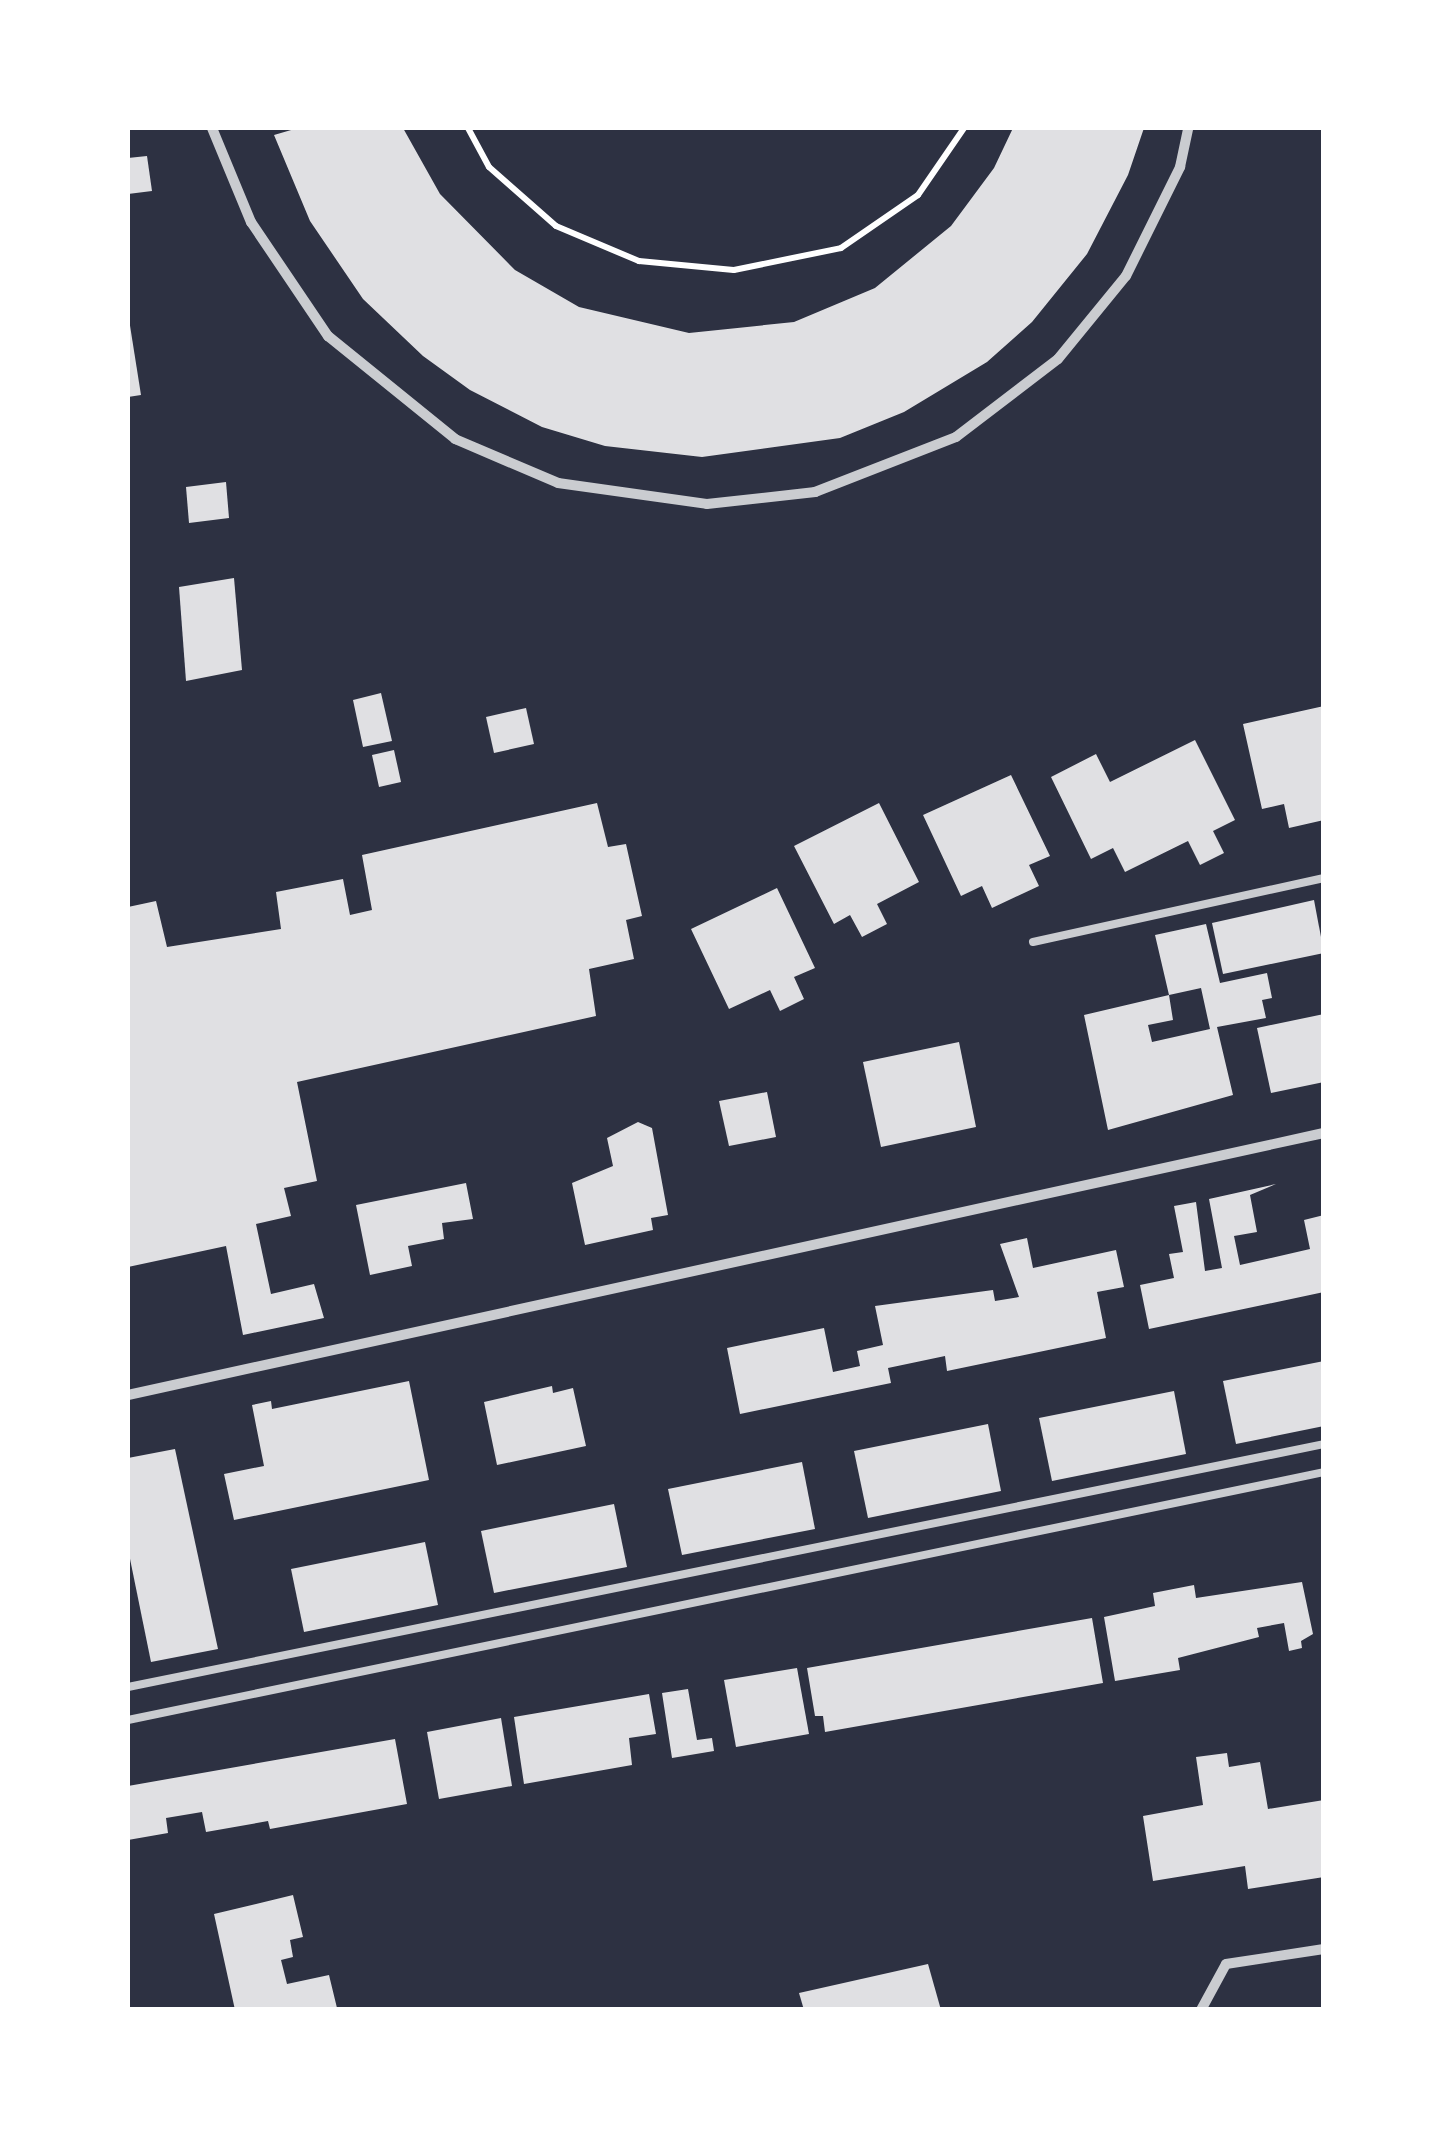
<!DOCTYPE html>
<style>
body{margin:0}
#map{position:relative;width:1451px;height:2137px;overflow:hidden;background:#2d3142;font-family:Cabin,sans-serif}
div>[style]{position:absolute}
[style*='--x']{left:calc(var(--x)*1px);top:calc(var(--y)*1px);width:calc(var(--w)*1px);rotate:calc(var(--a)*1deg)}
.building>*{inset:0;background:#e0e0e3}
.path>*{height:6px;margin:-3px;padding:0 3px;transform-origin:3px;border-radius:3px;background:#fff}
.service>*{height:8px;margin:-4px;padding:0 4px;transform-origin:4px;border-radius:4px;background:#caccd0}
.minor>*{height:10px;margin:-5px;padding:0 5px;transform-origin:5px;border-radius:5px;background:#caccd0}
span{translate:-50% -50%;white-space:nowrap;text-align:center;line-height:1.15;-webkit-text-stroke:10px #fff;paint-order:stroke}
.frame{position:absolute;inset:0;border:130px solid #fff;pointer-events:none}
</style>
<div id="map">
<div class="building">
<div style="clip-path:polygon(298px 128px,403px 128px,440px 194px,515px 270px,579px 307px,689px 333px,794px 322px,875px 288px,951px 226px,994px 168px,1013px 128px,1144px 128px,1128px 175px,1087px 254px,1032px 322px,987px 362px,904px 412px,840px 438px,702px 457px,605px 446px,542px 427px,470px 390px,423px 356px,363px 299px,310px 221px,274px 135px)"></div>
<div style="clip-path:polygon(147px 156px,152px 191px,128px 194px,128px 158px)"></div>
<div style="clip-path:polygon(128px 313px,141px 395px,128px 397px)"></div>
<div style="clip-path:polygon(226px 482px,229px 518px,189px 523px,186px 487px)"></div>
<div style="clip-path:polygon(234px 578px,242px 670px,186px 681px,179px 587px)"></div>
<div style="clip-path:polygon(381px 693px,392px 741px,363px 747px,353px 700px)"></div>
<div style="clip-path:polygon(1324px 706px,1324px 820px,1289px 828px,1284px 804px,1262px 809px,1243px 724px)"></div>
<div style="clip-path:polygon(526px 708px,534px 744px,494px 753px,486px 717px)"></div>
<div style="clip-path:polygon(1195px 740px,1235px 820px,1213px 831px,1224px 853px,1200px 865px,1188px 841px,1125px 872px,1113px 848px,1091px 859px,1051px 777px,1096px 754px,1110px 782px)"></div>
<div style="clip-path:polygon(394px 750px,401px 782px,379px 787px,372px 755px)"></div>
<div style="clip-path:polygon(1011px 775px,1050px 856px,1029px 865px,1039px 886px,992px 908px,982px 886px,961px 896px,923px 815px)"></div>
<div style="clip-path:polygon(597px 803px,608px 847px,626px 844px,642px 916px,626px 920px,634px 959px,589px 969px,596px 1016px,297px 1082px,317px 1181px,284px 1188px,291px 1216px,256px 1224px,271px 1294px,314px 1284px,324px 1318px,243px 1335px,226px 1246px,128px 1267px,128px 907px,156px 901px,167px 947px,281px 929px,276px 892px,343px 879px,350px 915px,372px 910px,362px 855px)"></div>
<div style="clip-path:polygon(879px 803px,919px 882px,877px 904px,887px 924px,862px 937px,850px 915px,834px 924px,794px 846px)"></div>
<div style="clip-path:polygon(777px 888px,815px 968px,794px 977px,804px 999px,780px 1011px,770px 990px,729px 1009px,691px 929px)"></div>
<div style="clip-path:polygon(1314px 900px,1324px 953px,1223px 974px,1212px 923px)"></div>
<div style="clip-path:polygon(evenodd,1206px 924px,1220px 983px,1267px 973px,1272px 998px,1262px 1000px,1266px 1018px,1217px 1027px,1233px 1095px,1108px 1130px,1084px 1015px,1169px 995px,1155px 935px,1206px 924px,1201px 988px,1210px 1029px,1152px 1042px,1148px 1025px,1173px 1020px,1169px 995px,1201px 988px)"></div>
<div style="clip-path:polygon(1324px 1014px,1324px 1082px,1271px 1093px,1257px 1028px)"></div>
<div style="clip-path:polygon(959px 1042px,976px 1127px,881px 1147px,863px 1062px)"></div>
<div style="clip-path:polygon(767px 1092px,776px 1137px,729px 1146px,719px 1101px)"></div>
<div style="clip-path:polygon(638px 1122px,652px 1128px,668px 1215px,651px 1218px,653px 1230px,585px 1245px,572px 1183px,613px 1166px,607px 1138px)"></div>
<div style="clip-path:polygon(466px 1183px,473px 1219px,442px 1223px,444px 1239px,408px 1246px,412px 1266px,370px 1275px,356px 1205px)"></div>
<div style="clip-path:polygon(1276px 1184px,1250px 1195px,1257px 1232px,1234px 1236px,1240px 1265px,1310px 1249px,1304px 1220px,1324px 1215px,1324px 1292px,1149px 1329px,1140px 1285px,1174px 1278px,1169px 1254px,1183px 1252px,1174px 1206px,1196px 1202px,1205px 1271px,1222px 1268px,1209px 1199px)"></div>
<div style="clip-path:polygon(1027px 1238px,1033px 1268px,1116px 1250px,1124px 1287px,1097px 1292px,1106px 1338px,947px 1371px,945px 1356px,888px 1368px,891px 1383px,740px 1414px,727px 1348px,824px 1328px,833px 1372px,860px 1366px,857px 1351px,883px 1345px,875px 1306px,993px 1290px,995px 1301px,1019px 1297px,1000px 1244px)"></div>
<div style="clip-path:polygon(1324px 1361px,1324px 1426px,1236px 1444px,1223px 1381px)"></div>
<div style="clip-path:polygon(409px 1381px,429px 1480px,234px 1520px,224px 1474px,264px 1466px,252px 1405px,271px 1401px,272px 1409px)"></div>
<div style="clip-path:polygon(552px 1386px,553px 1393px,573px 1388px,586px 1446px,497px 1465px,484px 1402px)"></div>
<div style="clip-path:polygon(1174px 1391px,1186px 1454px,1052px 1481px,1039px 1418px)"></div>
<div style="clip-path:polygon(988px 1424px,1001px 1491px,868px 1518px,854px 1451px)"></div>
<div style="clip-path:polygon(175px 1449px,218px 1649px,151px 1662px,128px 1549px,128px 1458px)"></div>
<div style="clip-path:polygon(802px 1462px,815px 1529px,682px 1555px,668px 1489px)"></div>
<div style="clip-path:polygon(614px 1504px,627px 1567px,494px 1593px,481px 1531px)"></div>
<div style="clip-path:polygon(425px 1542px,438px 1605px,304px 1632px,291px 1569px)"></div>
<div style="clip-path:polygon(1302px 1582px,1313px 1634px,1301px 1641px,1302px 1648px,1289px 1651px,1284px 1623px,1257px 1628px,1259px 1637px,1178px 1658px,1180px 1670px,1115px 1681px,1104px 1617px,1155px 1606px,1153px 1593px,1194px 1585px,1196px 1598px)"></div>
<div style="clip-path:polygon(1092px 1618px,1103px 1683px,825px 1732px,823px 1716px,815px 1716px,807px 1668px)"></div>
<div style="clip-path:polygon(797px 1668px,809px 1734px,736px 1747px,724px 1680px)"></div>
<div style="clip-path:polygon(688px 1689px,697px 1740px,712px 1738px,714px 1751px,672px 1758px,662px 1693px)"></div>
<div style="clip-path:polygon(649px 1694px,656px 1734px,629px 1738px,632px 1765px,524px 1784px,514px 1717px)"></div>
<div style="clip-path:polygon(501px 1718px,512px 1786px,439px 1799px,427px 1732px)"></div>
<div style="clip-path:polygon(395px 1739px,407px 1804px,270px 1829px,268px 1821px,206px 1832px,202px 1812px,166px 1818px,168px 1833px,128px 1840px,128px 1786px)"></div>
<div style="clip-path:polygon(1227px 1753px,1229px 1767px,1260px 1762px,1268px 1809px,1324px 1800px,1324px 1877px,1248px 1889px,1245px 1866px,1153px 1881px,1143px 1816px,1203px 1805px,1196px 1757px)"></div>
<div style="clip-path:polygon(293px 1895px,303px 1937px,290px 1940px,293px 1957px,281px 1960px,287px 1984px,329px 1975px,337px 2008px,235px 2010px,214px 1914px)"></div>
<div style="clip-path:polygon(928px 1964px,941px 2010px,804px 2010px,799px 1993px)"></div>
</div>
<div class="path">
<div style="--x:468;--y:128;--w:44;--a:61.7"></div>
<div style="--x:489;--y:167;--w:89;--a:41.4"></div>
<div style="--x:556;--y:226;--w:90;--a:22.9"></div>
<div style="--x:639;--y:261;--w:95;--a:5.4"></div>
<div style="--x:734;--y:270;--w:109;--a:-11.6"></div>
<div style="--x:841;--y:248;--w:93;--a:-34.5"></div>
<div style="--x:918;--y:195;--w:81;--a:-55.5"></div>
</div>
<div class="service">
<div style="--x:1033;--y:942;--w:298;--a:-12.4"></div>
<div style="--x:128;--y:1687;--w:1220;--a:-11.48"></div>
<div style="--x:128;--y:1720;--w:1221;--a:-11.71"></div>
</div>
<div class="minor">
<div style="--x:212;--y:128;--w:102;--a:67.5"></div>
<div style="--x:251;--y:222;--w:138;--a:56"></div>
<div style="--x:328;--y:336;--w:164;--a:39"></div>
<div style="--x:455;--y:439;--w:112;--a:23.1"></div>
<div style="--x:558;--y:483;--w:150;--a:8"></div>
<div style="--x:707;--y:504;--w:109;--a:-6.3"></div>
<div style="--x:815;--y:492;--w:151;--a:-21.3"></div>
<div style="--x:956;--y:437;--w:128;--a:-37.4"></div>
<div style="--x:1058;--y:359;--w:107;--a:-50.7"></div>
<div style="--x:1126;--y:276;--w:122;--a:-63.6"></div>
<div style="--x:1180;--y:167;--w:40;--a:-78"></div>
<div style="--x:128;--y:1395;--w:1224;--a:-12.36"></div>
<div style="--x:1201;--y:2010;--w:52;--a:-61.5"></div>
<div style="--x:1226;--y:1964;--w:99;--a:-8.7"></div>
</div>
<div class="frame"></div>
</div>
